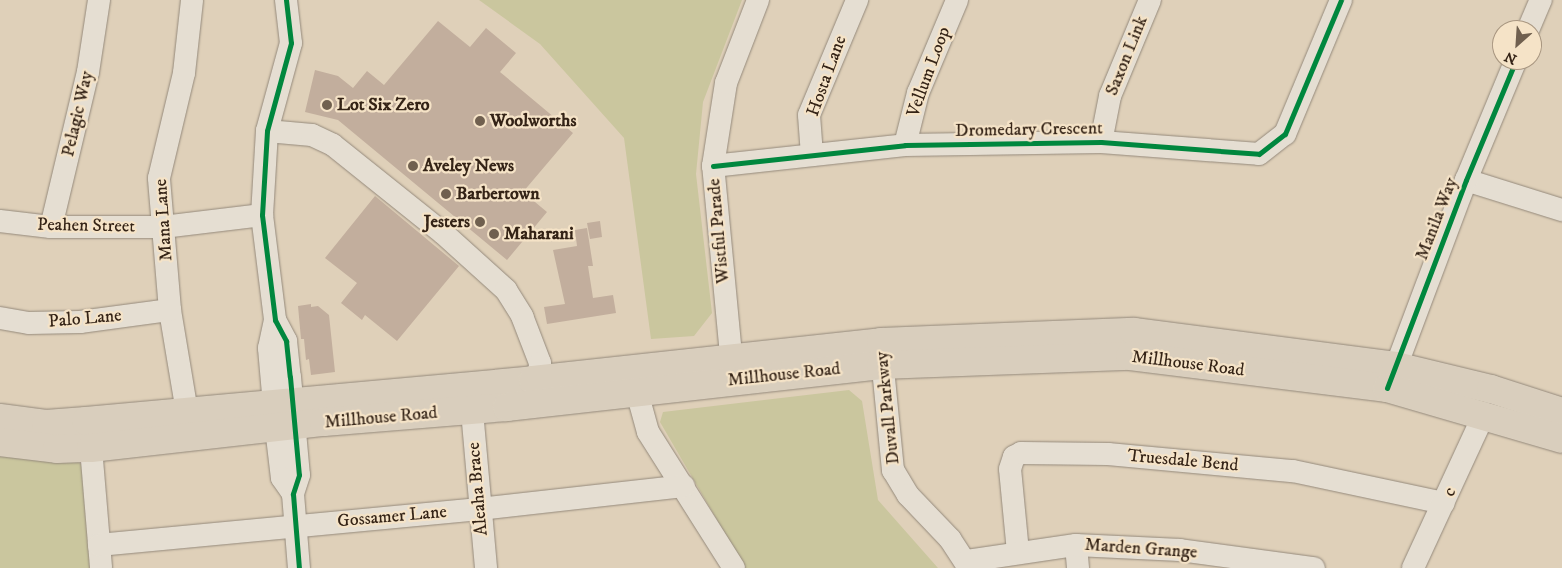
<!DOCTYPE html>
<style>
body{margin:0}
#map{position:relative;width:1562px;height:568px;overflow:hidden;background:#dfd0b9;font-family:"IM FELL DW Pica",serif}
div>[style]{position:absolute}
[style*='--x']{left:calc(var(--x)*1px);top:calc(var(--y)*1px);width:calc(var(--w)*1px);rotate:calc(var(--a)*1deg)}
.green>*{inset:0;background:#cac69e}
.building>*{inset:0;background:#c2ae9d}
.roads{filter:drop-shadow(0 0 1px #94897b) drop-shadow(0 0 1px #94897b)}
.minor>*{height:22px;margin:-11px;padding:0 11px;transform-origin:11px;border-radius:11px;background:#e5ded2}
.major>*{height:28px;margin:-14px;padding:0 14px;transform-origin:14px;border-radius:14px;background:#d9cebd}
.cycleway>*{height:5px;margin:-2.5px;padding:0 2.5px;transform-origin:2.5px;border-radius:2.5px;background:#00873e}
.dots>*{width:14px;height:14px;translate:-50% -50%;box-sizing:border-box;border:2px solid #f5e3c7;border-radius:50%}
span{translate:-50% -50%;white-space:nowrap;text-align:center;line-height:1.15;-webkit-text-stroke:4.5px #f5e3c7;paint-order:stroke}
.street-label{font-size:18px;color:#342316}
.poi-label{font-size:18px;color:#342316;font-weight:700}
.left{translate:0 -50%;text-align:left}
.right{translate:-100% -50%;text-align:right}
.north{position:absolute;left:1492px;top:20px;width:50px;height:50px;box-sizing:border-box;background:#f5e3c7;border:1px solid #a89680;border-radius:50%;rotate:206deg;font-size:14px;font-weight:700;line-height:20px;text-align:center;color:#342316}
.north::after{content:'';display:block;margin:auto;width:18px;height:22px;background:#70604f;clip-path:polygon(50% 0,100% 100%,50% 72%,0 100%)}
</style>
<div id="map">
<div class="green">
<div style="clip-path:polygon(479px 0,742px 0,703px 102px,696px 174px,712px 313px,694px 336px,651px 339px,624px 138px,540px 44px)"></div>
<div style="clip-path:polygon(849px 390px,862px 401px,878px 500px,938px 568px,745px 568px,660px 422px,663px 412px)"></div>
<div style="clip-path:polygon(0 449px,73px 458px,83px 466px,93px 568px,0 568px)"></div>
</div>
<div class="building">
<div style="clip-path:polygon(438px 21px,470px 47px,486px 28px,516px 53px,500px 72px,573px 133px,523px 192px,547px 212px,507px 260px,338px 120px,305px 112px,315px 70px,338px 76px,353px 88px,367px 71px,384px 85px)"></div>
<div style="clip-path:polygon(375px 196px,459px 266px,397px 341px,365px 315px,362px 320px,341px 303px,357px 283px,325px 258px)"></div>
<div style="clip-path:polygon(600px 221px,602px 237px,590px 239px,587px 223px)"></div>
<div style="clip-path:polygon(587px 228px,593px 266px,588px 266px,593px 298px,613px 295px,616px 313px,547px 324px,544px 307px,565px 304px,553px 250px,577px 246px,575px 230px)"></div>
<div style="clip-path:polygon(311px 304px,311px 307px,318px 306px,329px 315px,335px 372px,311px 375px,309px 359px,306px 360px,304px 339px,301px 339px,298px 306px)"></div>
</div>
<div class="roads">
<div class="minor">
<div style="--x:286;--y:0;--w:43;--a:83.4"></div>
<div style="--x:291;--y:43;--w:91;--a:105.3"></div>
<div style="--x:267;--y:131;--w:84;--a:93.4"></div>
<div style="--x:262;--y:215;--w:106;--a:82.9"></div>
<div style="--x:275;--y:320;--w:24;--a:62"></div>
<div style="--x:286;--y:341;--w:36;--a:84"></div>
<div style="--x:290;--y:377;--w:98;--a:84.8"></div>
<div style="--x:299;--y:475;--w:20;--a:108"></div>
<div style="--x:293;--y:494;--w:74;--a:85.4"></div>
<div style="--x:1528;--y:30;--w:33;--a:-67"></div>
<div style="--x:267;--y:131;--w:45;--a:5.1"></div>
<div style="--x:312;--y:135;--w:23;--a:25"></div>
<div style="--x:333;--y:145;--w:141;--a:38.7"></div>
<div style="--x:443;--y:233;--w:85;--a:42.1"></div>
<div style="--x:506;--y:290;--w:31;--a:58"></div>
<div style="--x:522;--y:316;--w:50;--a:69"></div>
<div style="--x:540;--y:363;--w:16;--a:94"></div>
<div style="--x:539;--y:379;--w:18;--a:133"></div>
<div style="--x:1101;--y:142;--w:47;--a:-78.9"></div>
<div style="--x:1110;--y:96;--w:104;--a:-67.4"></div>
<div style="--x:905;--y:145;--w:54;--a:-76"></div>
<div style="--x:918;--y:93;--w:101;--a:-67.2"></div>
<div style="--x:812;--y:155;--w:40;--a:-94.3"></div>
<div style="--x:809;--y:115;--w:125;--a:-67.3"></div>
<div style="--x:713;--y:166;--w:193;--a:-6.2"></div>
<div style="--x:905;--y:145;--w:196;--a:-0.9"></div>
<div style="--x:1101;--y:142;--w:158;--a:4.3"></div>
<div style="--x:1259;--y:154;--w:33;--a:-38"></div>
<div style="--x:1285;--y:134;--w:145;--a:-67.3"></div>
<div style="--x:1466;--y:180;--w:101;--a:17.4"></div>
<div style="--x:0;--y:221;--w:51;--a:6.7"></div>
<div style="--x:51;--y:227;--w:112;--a:0"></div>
<div style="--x:163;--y:227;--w:100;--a:-6.9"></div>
<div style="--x:51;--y:227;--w:159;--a:-76.6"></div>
<div style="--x:88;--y:72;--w:73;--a:-81.3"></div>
<div style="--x:0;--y:318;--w:29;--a:10"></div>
<div style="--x:29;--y:323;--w:51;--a:-1.1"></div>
<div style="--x:80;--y:322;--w:91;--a:-7.6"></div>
<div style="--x:275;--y:320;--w:29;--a:102"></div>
<div style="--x:269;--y:348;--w:80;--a:85"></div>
<div style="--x:276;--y:428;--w:50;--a:83.2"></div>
<div style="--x:282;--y:478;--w:19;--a:55"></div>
<div style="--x:881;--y:348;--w:123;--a:84.4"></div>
<div style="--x:893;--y:470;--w:29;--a:59"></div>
<div style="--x:908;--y:495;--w:61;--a:46.3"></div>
<div style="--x:950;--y:539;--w:35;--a:57"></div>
<div style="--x:733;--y:376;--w:211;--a:-95.4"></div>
<div style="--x:713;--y:166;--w:84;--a:-81.1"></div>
<div style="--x:726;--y:83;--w:89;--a:-68.9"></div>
<div style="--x:1391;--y:380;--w:214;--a:-69.4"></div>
<div style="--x:1466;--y:180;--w:130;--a:-67.4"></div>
<div style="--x:637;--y:392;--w:41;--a:74.6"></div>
<div style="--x:648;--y:432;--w:161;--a:57.7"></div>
<div style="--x:472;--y:411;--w:158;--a:84.9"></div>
<div style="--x:187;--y:412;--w:103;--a:-99.5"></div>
<div style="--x:170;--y:310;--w:132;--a:-94.8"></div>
<div style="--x:159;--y:178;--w:108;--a:-76.6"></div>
<div style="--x:184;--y:73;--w:73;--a:-83.7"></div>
<div style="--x:91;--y:448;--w:120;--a:85.2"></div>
<div style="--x:99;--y:545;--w:382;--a:-5.4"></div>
<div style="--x:479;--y:509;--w:206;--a:-6.4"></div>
<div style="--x:1076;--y:545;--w:23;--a:85"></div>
<div style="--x:1018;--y:552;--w:83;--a:-95.5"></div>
<div style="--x:1010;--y:469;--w:13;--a:-72"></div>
<div style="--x:1014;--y:457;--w:8;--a:-30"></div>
<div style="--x:1021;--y:453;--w:87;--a:0.7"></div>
<div style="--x:1108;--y:454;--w:186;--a:5.3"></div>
<div style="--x:1293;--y:471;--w:154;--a:12"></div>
<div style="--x:967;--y:561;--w:110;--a:-8.4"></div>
<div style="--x:1076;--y:545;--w:104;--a:2.8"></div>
<div style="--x:1180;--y:550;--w:135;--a:7.7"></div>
<div style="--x:1413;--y:568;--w:170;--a:-65.2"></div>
</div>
<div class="major">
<div style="--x:0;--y:418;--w:46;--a:7.4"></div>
<div style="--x:46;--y:424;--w:40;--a:-4.3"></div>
<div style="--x:86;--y:421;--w:449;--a:-5.2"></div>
<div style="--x:533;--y:380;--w:350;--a:-6.2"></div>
<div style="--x:881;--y:342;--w:253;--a:-2.3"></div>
<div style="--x:1134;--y:332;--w:264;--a:7.4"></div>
<div style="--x:1396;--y:366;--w:98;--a:13.6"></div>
<div style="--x:1491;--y:389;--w:75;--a:17.9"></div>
<div style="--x:0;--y:442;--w:57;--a:7"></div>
<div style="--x:57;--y:449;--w:34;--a:-2"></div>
<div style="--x:91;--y:448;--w:234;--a:-6.4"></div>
<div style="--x:324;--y:422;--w:184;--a:-4.7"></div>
<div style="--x:507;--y:407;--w:376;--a:-6.4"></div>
<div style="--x:881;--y:365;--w:249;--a:-2.1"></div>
<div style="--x:1130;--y:356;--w:259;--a:7.1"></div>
<div style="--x:1387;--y:388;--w:182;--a:16.2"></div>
</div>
</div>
<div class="cycleway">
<div style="--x:286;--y:0;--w:43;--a:83.4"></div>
<div style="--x:291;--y:43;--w:91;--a:105.3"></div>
<div style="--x:267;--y:131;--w:84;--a:93.4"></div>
<div style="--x:262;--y:215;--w:106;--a:82.9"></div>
<div style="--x:275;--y:320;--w:24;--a:62"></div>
<div style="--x:286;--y:341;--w:36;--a:84"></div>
<div style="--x:290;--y:377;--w:98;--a:84.8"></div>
<div style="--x:299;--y:475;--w:20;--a:108"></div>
<div style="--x:293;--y:494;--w:74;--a:85.4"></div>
<div style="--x:713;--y:166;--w:193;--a:-6.2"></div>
<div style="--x:905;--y:145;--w:196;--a:-0.9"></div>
<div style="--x:1101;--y:142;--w:158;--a:4.3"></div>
<div style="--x:1259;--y:154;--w:33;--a:-38"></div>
<div style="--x:1285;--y:134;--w:145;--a:-67.3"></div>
<div style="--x:1387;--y:388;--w:222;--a:-69.2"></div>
<div style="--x:1466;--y:180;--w:130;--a:-67.4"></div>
</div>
<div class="dots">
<div style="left:327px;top:105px;background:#70604f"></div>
<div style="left:480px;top:121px;background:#70604f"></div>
<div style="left:413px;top:166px;background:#70604f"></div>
<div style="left:446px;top:194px;background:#70604f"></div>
<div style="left:480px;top:222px;background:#70604f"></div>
<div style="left:494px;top:234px;background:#70604f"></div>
</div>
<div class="street-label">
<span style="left:1127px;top:56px;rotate:-68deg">Saxon Link</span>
<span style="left:929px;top:72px;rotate:-70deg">Vellum Loop</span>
<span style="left:827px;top:76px;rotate:-70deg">Hosta Lane</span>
<span style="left:78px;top:114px;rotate:-77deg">Pelagic Way</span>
<span style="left:1029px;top:130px;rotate:-1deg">Dromedary Crescent</span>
<span style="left:1437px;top:219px;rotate:-69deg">Manila Way</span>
<span style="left:164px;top:220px;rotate:-94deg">Mana Lane</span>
<span style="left:86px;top:226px;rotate:1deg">Peahen Street</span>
<span style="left:719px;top:231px;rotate:-95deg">Wistful Parade</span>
<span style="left:85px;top:319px;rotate:-5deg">Palo Lane</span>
<span style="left:1188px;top:364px;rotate:7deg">Millhouse Road</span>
<span style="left:784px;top:375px;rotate:-6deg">Millhouse Road</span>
<span style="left:888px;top:408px;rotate:-96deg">Duvall Parkway</span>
<span style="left:381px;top:418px;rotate:-5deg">Millhouse Road</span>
<span style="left:1183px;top:461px;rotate:5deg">Truesdale Bend</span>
<span style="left:478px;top:489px;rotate:-95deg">Aleaha Brace</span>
<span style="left:1450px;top:492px;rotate:-64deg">c</span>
<span style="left:392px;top:517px;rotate:-5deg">Gossamer Lane</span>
<span style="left:1141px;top:549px;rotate:4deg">Marden Grange</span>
</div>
<div class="poi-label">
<span class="left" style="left:337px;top:105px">Lot Six Zero</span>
<span class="left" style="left:490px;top:121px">Woolworths</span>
<span class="left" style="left:423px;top:166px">Aveley News</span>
<span class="left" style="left:456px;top:194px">Barbertown</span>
<span class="right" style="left:470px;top:222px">Jesters</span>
<span class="left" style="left:504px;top:234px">Maharani</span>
</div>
<div class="north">N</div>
</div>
